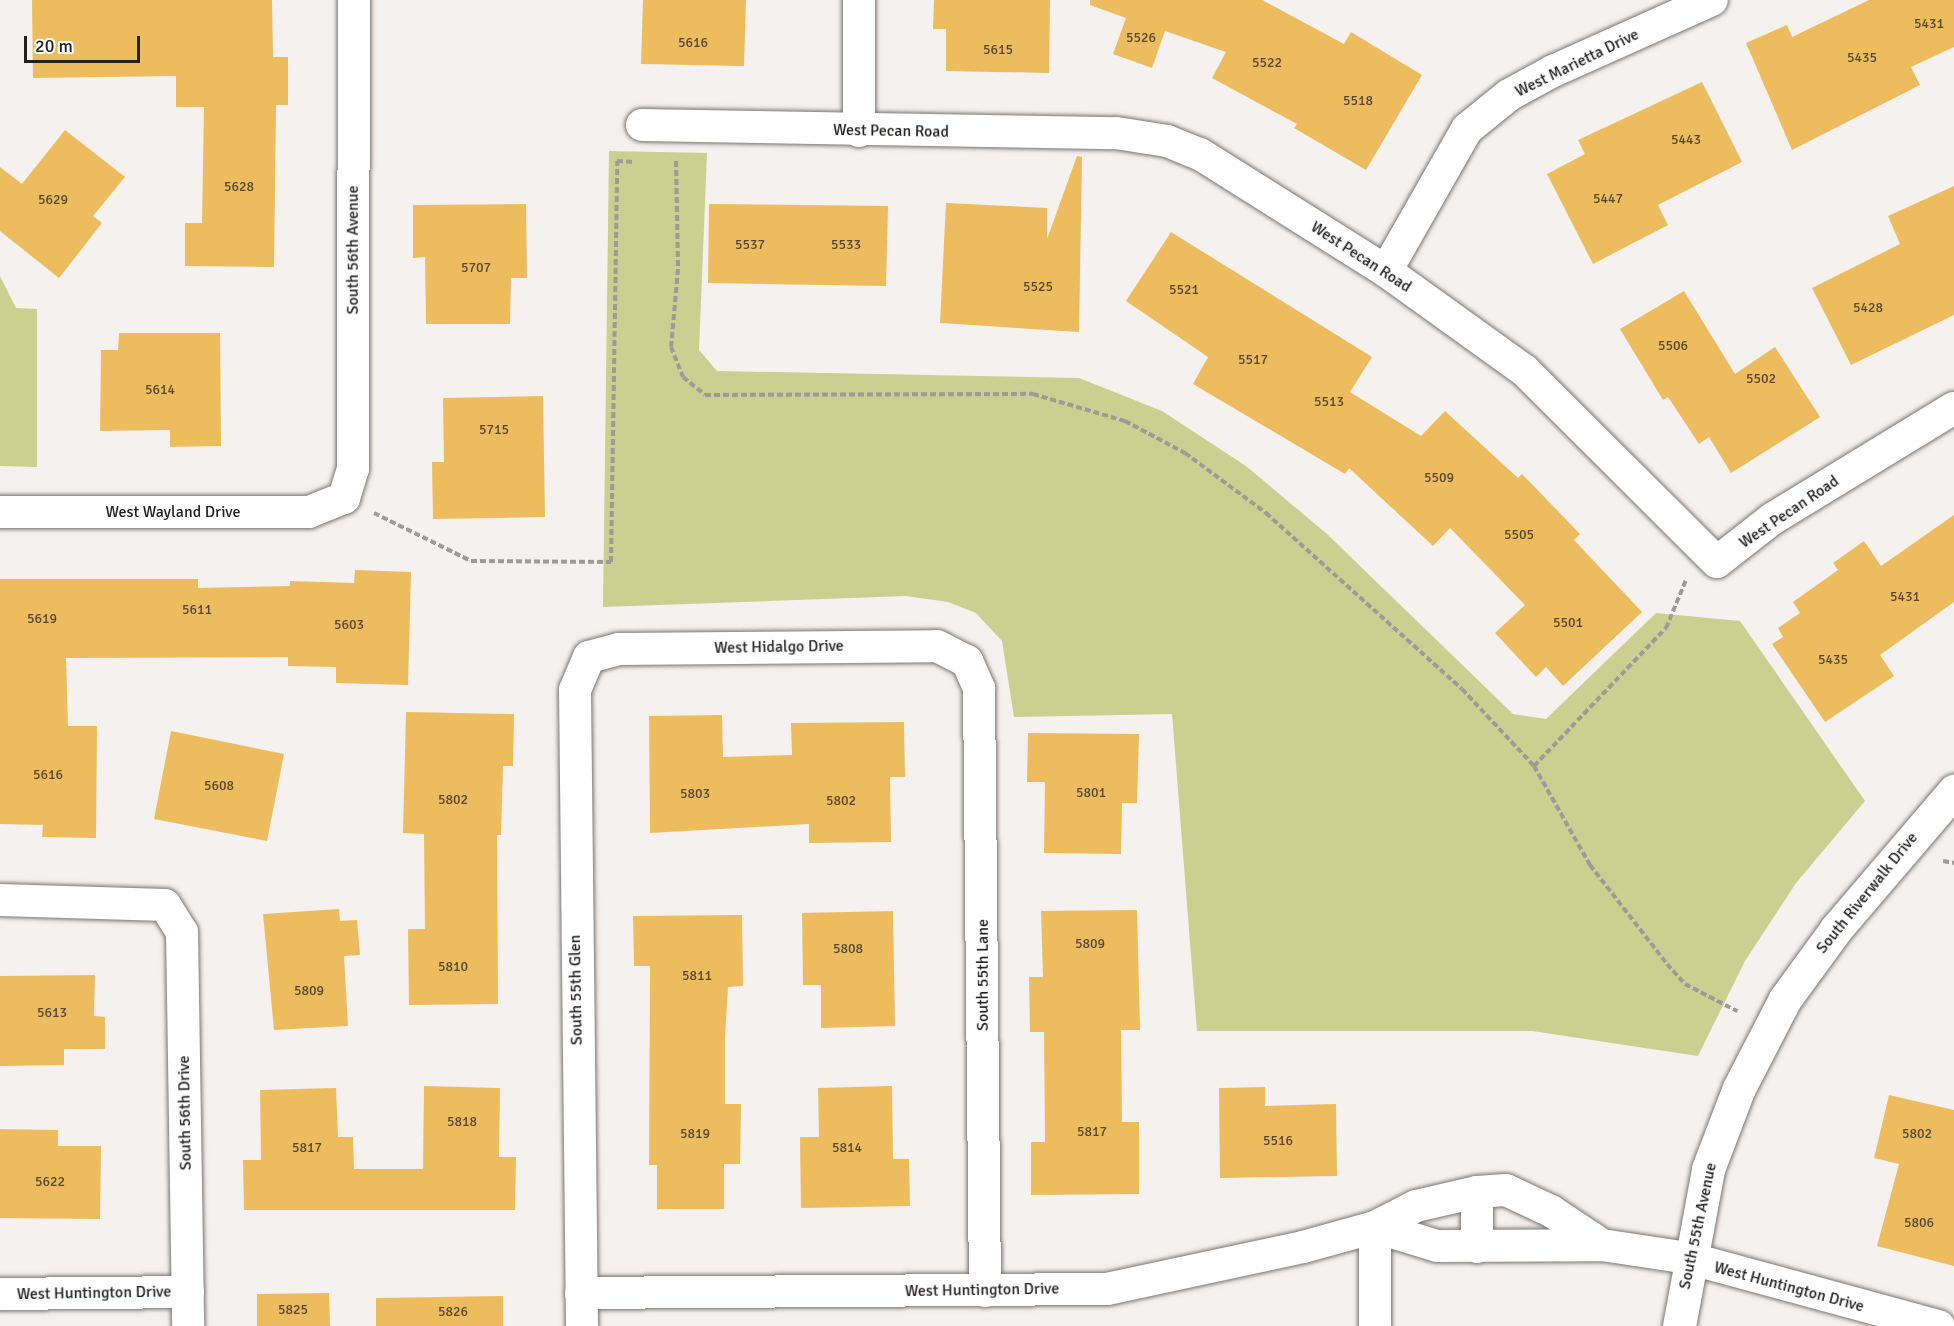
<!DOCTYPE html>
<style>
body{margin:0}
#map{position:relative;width:1954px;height:1326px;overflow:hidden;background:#f5f1ee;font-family:Signika,sans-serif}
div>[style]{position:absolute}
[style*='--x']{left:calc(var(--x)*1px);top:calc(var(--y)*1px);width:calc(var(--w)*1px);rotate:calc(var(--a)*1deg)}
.green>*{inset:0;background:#cbcf8f}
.building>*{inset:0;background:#edbc5f}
.path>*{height:4px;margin-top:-2px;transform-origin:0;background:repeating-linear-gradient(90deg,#9d9a98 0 6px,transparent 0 9px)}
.roads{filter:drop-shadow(0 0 2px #797674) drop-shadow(0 0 2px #797674)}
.street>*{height:32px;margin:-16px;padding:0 16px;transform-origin:16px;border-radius:16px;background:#fff}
.secondary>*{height:33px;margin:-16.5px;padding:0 16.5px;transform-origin:16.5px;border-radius:16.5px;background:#fff}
span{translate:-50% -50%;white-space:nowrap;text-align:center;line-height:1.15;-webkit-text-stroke:6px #fff;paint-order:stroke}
.number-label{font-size:14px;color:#564830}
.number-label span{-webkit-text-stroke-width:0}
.street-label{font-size:16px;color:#232120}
.scale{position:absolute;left:24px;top:36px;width:116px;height:27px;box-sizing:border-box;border:3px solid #232120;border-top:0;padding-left:8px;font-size:18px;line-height:21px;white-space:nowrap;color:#232120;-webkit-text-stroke:4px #fff;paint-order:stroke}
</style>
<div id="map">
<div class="green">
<div style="clip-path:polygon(609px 151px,707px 153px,699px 350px,717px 371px,1079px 378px,1162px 411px,1246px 466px,1327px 534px,1513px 714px,1546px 719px,1656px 613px,1740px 621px,1865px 801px,1796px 883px,1745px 961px,1698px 1056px,1532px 1031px,1197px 1031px,1172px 714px,1014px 717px,1002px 641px,976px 613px,948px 602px,906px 596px,603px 607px)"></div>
<div style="clip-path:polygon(0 276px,16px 308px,37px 309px,37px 467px,0 466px)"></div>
</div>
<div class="building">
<div style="clip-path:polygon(32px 0,272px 0,273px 57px,288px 57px,288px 105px,276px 105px,274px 267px,185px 266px,185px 223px,202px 223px,204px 107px,176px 107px,176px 76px,33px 78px)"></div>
<div style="clip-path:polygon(643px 0,746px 0,744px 66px,641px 64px)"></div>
<div style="clip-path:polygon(934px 0,1050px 0,1049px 73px,946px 71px,946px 29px,933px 29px)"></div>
<div style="clip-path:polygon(1090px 0,1262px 0,1344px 44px,1351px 32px,1422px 75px,1366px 170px,1294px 128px,1297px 124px,1212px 78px,1226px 52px,1165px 31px,1152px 68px,1113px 54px,1126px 18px,1090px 5px)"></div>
<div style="clip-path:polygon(1869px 0,1954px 0,1954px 47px,1911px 67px,1920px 85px,1792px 150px,1746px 43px,1787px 25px,1792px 37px)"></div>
<div style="clip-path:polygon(1702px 82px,1742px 162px,1658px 205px,1668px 225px,1593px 264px,1547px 174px,1585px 154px,1578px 140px)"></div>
<div style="clip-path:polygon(65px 130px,125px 177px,93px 216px,102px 223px,59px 278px,0 231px,0 167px,22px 184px)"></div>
<div style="clip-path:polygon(1077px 156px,1082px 157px,1079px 332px,940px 323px,946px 203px,1047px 208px,1047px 239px)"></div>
<div style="clip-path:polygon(1954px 186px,1954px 315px,1851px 365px,1812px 288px,1900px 244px,1888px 216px)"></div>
<div style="clip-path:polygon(526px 204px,527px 278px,511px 278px,510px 324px,426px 324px,425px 257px,413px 258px,413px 205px)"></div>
<div style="clip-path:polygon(709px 204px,888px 206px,886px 286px,708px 283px)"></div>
<div style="clip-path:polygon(1171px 232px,1372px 357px,1350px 392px,1421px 436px,1445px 411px,1518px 478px,1522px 474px,1580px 534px,1574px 540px,1642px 612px,1563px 686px,1546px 667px,1536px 677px,1495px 633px,1525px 605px,1450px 528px,1433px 546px,1349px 468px,1345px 474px,1193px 384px,1208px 357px,1126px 301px)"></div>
<div style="clip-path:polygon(1684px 291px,1735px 374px,1775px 347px,1820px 417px,1731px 473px,1709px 437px,1699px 444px,1668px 397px,1663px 400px,1620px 329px)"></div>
<div style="clip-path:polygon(119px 333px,220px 333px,221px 446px,170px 447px,170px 430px,100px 431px,101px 350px,118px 350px)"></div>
<div style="clip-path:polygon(543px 396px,545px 517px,433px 519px,432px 462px,444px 462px,443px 398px)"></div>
<div style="clip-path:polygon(1954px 515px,1954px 602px,1880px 655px,1894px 676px,1825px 722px,1772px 644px,1783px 637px,1778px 628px,1800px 613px,1793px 602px,1838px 570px,1833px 563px,1864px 541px,1881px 566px)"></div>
<div style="clip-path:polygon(355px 570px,411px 572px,408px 685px,336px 683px,336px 667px,288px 666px,288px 657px,66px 658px,68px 726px,97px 726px,96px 838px,42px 837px,43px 825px,0 824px,0 579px,198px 579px,198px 588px,290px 586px,290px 581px,354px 583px)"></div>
<div style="clip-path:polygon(406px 712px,514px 714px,513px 766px,503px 766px,501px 835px,497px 835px,498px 1004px,409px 1005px,408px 929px,425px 929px,424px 834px,403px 833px)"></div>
<div style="clip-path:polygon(722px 715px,723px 757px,792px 755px,791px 723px,904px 722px,905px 777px,890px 777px,891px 842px,809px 843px,809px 824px,650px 833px,649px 716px)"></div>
<div style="clip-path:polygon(171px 731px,284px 754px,267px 841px,154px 819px)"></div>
<div style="clip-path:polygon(1028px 733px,1139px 734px,1137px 803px,1122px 803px,1121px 854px,1044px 853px,1045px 782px,1027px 782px)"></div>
<div style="clip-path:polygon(339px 909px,340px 921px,357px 920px,360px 955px,344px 956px,348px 1026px,274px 1030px,263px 914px)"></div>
<div style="clip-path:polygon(1137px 910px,1140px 1030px,1121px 1030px,1122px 1122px,1139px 1122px,1139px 1194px,1031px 1195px,1031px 1142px,1045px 1142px,1044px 1032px,1030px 1032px,1029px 977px,1043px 977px,1041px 911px)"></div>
<div style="clip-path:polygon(893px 911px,895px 1026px,821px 1028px,821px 985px,803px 985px,802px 913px)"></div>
<div style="clip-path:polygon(742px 915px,743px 986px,728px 987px,725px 1037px,725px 1104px,741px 1104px,740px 1164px,724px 1164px,724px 1209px,657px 1209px,657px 1165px,649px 1165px,650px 966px,634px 966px,633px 916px)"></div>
<div style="clip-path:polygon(95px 975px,94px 1016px,105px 1017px,105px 1049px,64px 1049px,64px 1065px,0 1066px,0 976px)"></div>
<div style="clip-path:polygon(424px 1086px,500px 1088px,499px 1157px,516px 1157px,515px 1210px,244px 1210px,243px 1160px,261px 1160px,260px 1090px,336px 1088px,338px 1137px,353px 1137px,354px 1169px,423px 1169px)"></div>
<div style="clip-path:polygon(892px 1086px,893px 1159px,909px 1159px,910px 1206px,801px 1208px,800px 1137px,819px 1137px,818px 1088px)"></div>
<div style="clip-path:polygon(1265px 1087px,1265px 1106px,1336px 1104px,1337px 1176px,1220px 1178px,1219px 1088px)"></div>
<div style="clip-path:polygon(1889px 1095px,1954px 1110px,1954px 1266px,1877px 1246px,1899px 1164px,1874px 1158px)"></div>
<div style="clip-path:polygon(0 1129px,58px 1130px,58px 1146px,101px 1146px,100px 1219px,0 1218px)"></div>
<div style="clip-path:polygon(329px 1293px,330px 1326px,257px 1326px,257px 1294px)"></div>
<div style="clip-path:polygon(503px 1296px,503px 1326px,376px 1326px,376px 1298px)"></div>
</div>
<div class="path">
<div style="--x:676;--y:161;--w:108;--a:88.9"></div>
<div style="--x:678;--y:269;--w:78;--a:95.1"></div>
<div style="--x:671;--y:347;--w:32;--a:68"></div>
<div style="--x:683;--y:377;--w:28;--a:39"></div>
<div style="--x:705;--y:395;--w:328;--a:-0.2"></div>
<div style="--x:1033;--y:394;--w:96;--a:16.4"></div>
<div style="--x:1125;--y:421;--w:68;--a:28.1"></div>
<div style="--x:1185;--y:453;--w:101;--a:36.5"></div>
<div style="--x:1266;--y:513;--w:263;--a:41.9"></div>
<div style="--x:1462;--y:689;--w:105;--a:46.9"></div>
<div style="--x:1534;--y:766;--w:114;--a:60.5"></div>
<div style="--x:1590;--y:865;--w:125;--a:52.1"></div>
<div style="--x:1667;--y:964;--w:27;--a:48"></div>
<div style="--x:1685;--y:984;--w:59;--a:27.4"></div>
<div style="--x:374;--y:513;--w:108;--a:26.3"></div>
<div style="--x:471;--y:561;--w:140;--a:0.4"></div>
<div style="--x:611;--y:562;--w:401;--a:-89.1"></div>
<div style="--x:617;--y:161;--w:18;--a:3"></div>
<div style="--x:1534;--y:766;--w:191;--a:-46.3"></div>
<div style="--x:1666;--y:628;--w:52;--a:-67.4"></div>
<div style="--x:1943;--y:861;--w:11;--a:10"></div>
</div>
<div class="roads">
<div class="street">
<div style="--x:859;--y:0;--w:131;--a:90"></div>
<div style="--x:642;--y:125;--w:474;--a:1"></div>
<div style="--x:1116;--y:133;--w:52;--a:8.9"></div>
<div style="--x:1167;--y:141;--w:35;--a:22"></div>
<div style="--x:1200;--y:154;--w:220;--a:32.2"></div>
<div style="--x:1386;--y:271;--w:170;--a:35.7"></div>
<div style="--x:1524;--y:370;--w:272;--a:44.9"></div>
<div style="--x:1717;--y:562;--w:70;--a:-38"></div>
<div style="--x:1772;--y:519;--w:213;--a:-31.4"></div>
<div style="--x:1386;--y:271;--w:163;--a:-60.3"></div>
<div style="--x:1467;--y:129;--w:54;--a:-39"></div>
<div style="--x:1509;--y:95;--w:50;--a:-28.6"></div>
<div style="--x:1553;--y:71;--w:174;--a:-24.1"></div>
<div style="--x:0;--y:512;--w:309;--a:0"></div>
<div style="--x:309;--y:512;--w:38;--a:-22"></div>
<div style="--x:344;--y:498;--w:30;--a:-73"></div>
<div style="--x:353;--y:469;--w:469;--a:-89.9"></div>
<div style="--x:0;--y:900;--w:165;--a:1.7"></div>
<div style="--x:165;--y:905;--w:32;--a:58"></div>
<div style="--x:182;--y:932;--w:394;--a:89.1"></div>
<div style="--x:1375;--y:1227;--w:65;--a:17"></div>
<div style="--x:1437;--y:1246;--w:165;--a:-0.3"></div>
<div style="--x:1602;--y:1245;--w:87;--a:8.6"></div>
<div style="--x:1688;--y:1258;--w:260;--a:15.2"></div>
<div style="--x:1375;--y:1227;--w:99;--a:90"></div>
<div style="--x:1477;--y:1247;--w:55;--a:-90"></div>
<div style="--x:581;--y:1293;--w:526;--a:-0.44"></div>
<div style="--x:1107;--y:1289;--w:200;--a:-12.1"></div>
<div style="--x:1303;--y:1247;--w:75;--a:-15.5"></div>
<div style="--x:1375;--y:1227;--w:46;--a:-27.1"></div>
<div style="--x:1416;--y:1206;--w:63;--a:-12.9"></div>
<div style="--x:1477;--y:1192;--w:29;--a:-4"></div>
<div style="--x:1506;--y:1190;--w:50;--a:25"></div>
<div style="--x:1551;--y:1211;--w:61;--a:33.7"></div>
<div style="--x:0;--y:1294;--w:188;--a:-0.6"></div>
<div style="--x:582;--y:1326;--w:636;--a:-90.63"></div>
<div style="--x:575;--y:690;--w:36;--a:-67"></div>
<div style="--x:589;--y:657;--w:31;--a:-15"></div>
<div style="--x:619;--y:649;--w:318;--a:-0.5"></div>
<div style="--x:937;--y:646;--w:34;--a:27"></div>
<div style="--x:967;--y:661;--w:30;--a:66"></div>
<div style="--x:979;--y:688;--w:603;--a:89.43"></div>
</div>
<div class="secondary">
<div style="--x:1679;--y:1326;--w:160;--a:-79.5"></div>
<div style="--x:1708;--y:1169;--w:87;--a:-69.1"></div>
<div style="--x:1739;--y:1088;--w:100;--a:-62.7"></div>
<div style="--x:1785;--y:999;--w:87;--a:-53.9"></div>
<div style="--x:1836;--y:929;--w:182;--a:-49.5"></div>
</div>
</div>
<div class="number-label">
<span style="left:1929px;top:24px">5431</span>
<span style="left:1141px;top:38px">5526</span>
<span style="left:693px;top:43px">5616</span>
<span style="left:998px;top:50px">5615</span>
<span style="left:1862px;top:58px">5435</span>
<span style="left:1267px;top:63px">5522</span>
<span style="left:1358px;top:101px">5518</span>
<span style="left:1686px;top:140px">5443</span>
<span style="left:239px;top:187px">5628</span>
<span style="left:1608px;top:199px">5447</span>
<span style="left:53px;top:200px">5629</span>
<span style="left:750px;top:245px">5537</span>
<span style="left:846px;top:245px">5533</span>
<span style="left:476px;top:268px">5707</span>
<span style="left:1038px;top:287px">5525</span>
<span style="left:1184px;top:290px">5521</span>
<span style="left:1868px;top:308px">5428</span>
<span style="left:1673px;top:346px">5506</span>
<span style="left:1253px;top:360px">5517</span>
<span style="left:1761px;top:379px">5502</span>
<span style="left:160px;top:390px">5614</span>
<span style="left:1329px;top:402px">5513</span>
<span style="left:494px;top:430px">5715</span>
<span style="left:1439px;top:478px">5509</span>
<span style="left:1519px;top:535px">5505</span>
<span style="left:1905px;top:597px">5431</span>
<span style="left:197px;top:610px">5611</span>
<span style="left:42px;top:619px">5619</span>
<span style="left:1568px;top:623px">5501</span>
<span style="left:349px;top:625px">5603</span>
<span style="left:1833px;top:660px">5435</span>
<span style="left:48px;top:775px">5616</span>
<span style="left:219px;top:786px">5608</span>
<span style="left:1091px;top:793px">5801</span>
<span style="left:695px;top:794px">5803</span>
<span style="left:453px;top:800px">5802</span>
<span style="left:841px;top:801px">5802</span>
<span style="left:1090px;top:944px">5809</span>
<span style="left:848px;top:949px">5808</span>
<span style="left:453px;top:967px">5810</span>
<span style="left:697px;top:976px">5811</span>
<span style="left:309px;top:991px">5809</span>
<span style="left:52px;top:1013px">5613</span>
<span style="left:462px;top:1122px">5818</span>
<span style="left:1092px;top:1132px">5817</span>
<span style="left:695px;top:1134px">5819</span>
<span style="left:1917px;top:1134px">5802</span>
<span style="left:1278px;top:1141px">5516</span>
<span style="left:307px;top:1148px">5817</span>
<span style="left:847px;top:1148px">5814</span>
<span style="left:50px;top:1182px">5622</span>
<span style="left:1919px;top:1223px">5806</span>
<span style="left:293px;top:1310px">5825</span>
<span style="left:453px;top:1312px">5826</span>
</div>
<div class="street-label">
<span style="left:1577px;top:63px;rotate:-26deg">West Marietta Drive</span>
<span style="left:891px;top:131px;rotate:1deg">West Pecan Road</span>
<span style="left:353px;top:250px;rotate:-90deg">South 56th Avenue</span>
<span style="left:1361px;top:257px;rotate:33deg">West Pecan Road</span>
<span style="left:173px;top:512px">West Wayland Drive</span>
<span style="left:1789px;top:512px;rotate:-34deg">West Pecan Road</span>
<span style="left:779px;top:647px;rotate:-1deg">West Hidalgo Drive</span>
<span style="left:1867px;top:893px;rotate:-51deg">South Riverwalk Drive</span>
<span style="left:983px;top:975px;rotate:-90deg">South 55th Lane</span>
<span style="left:576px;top:990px;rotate:-91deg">South 55th Glen</span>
<span style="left:185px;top:1113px;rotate:-91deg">South 56th Drive</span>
<span style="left:1698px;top:1226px;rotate:-78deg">South 55th Avenue</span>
<span style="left:1789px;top:1287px;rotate:15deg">West Huntington Drive</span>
<span style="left:982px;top:1290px;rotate:-1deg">West Huntington Drive</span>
<span style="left:94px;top:1293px;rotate:-1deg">West Huntington Drive</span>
</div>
<div class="scale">20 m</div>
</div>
